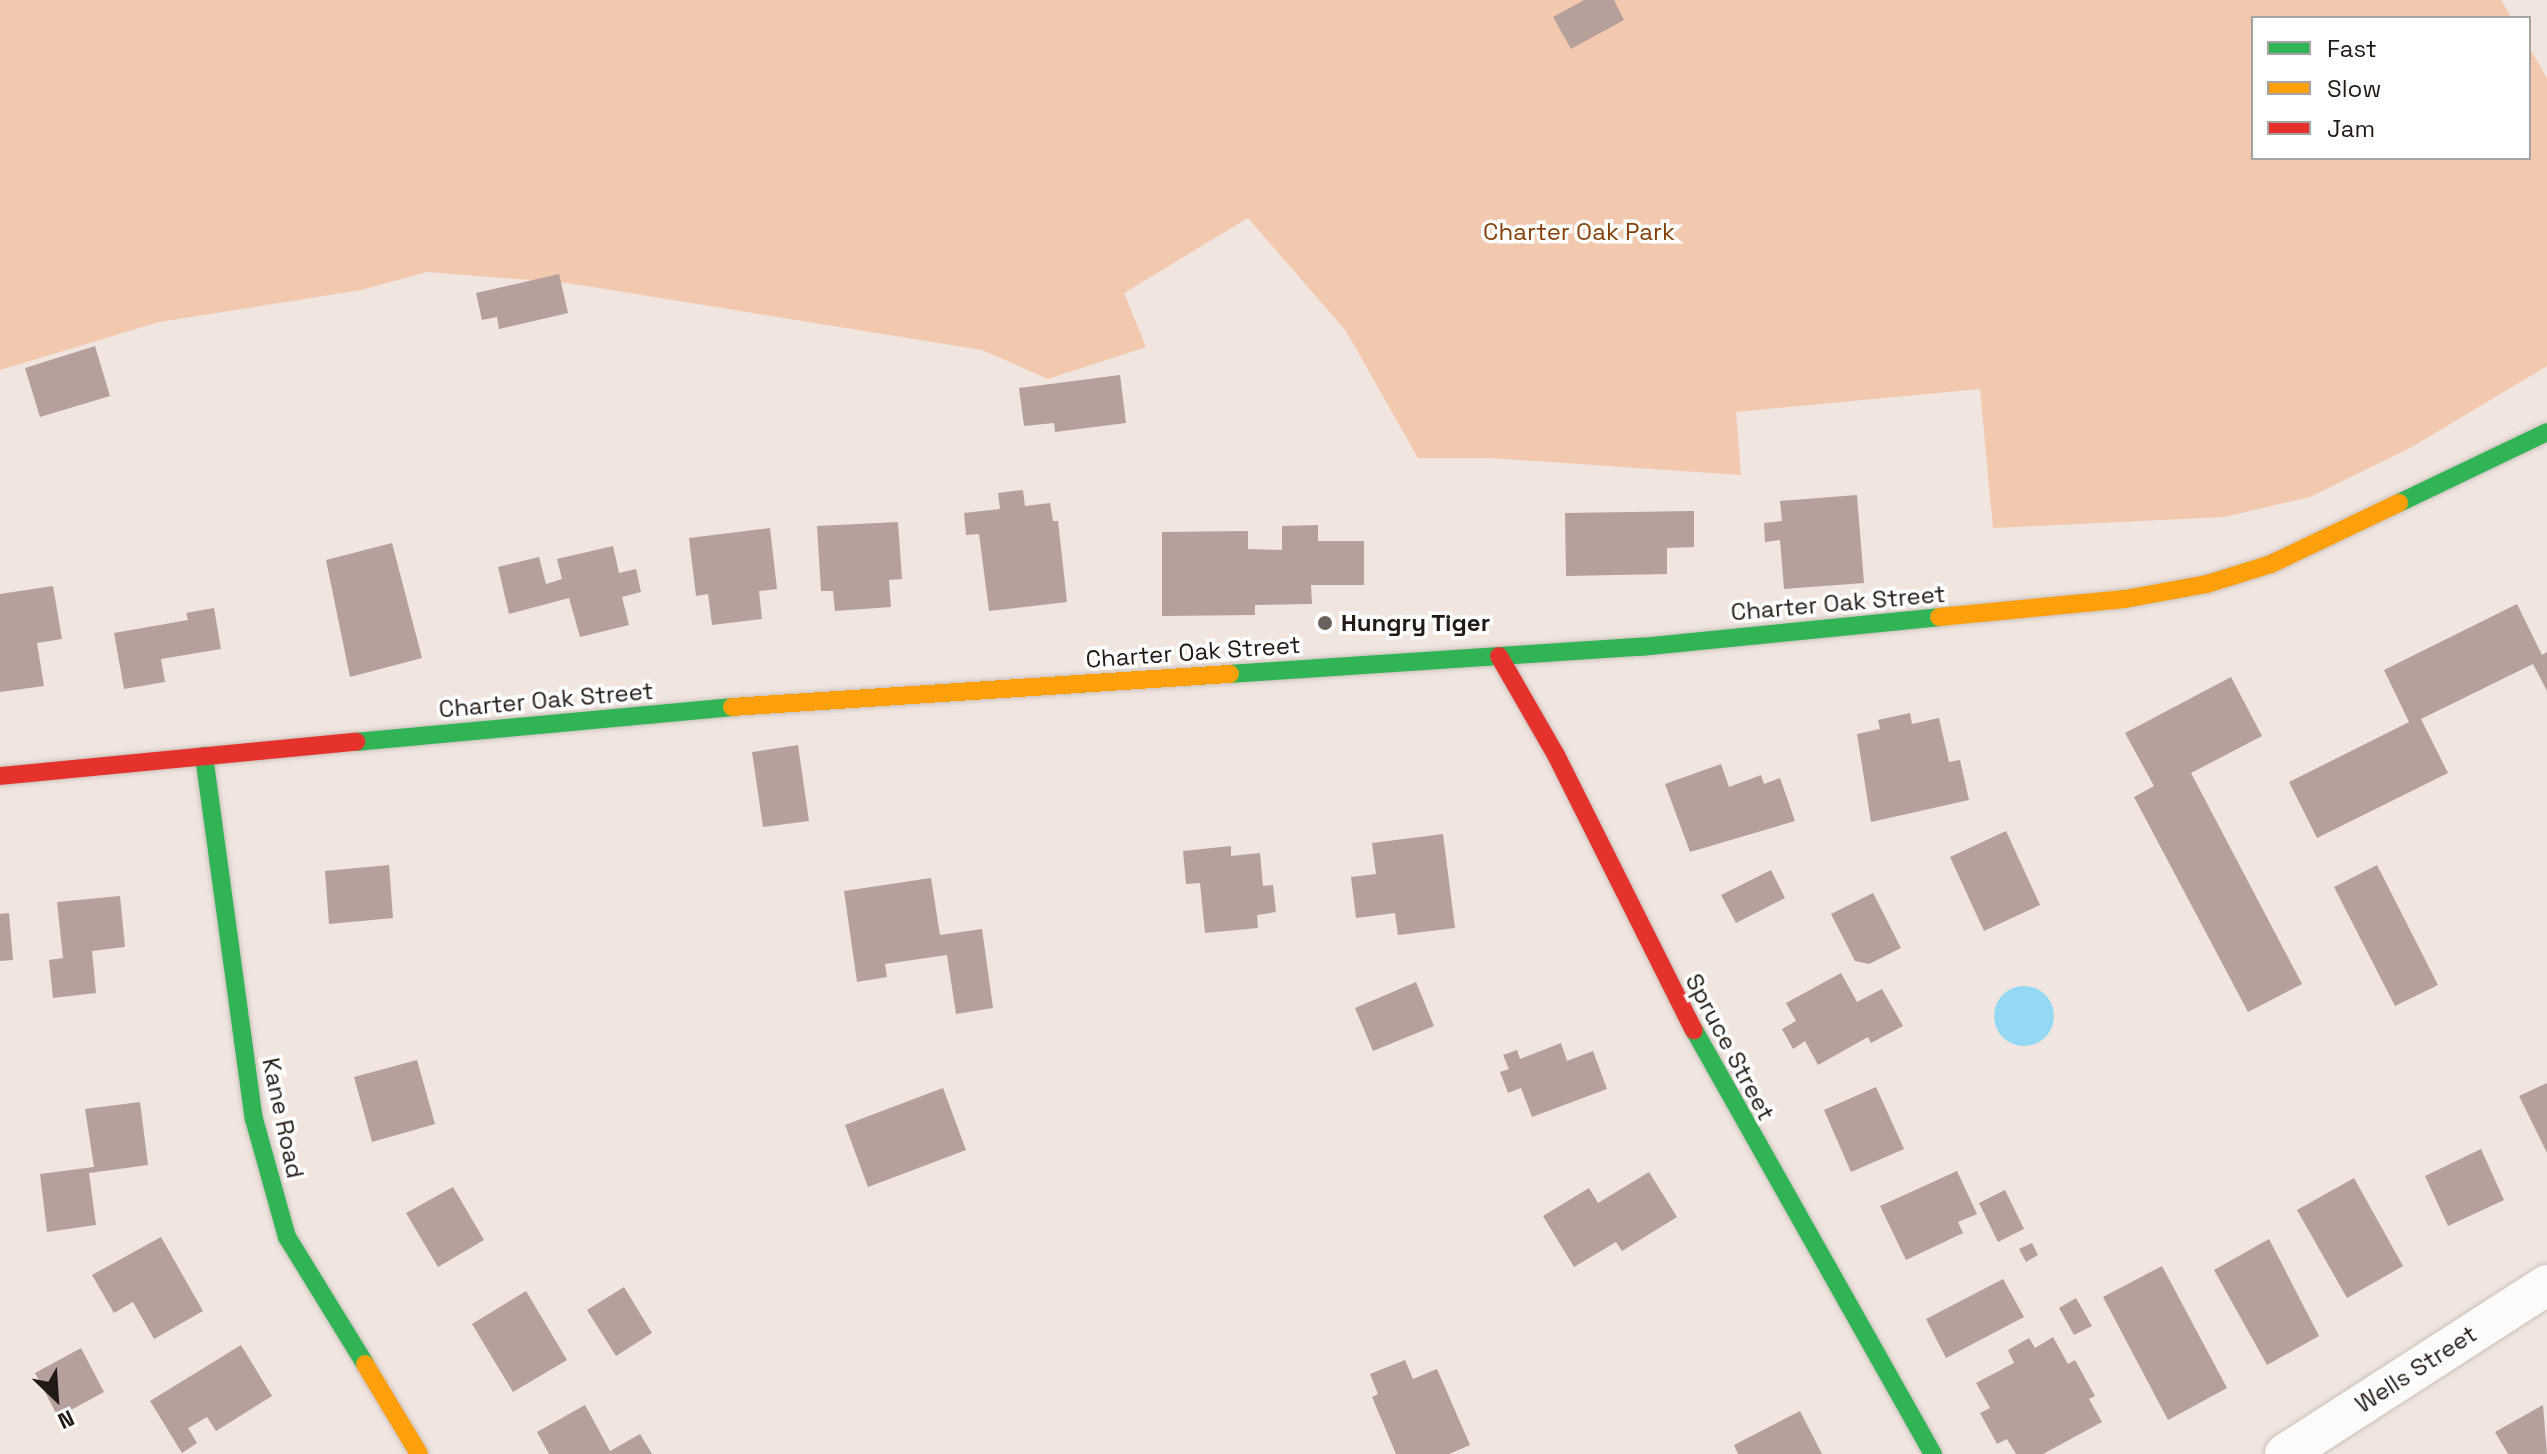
<!DOCTYPE html>
<style>
body{margin:0}
#map{position:relative;width:2547px;height:1454px;overflow:hidden;background:#f0e5df;font-family:"Space Grotesk",sans-serif}
div>[style]{position:absolute}
[style*='--x']{left:calc(var(--x)*1px);top:calc(var(--y)*1px);width:calc(var(--w)*1px);rotate:calc(var(--a)*1deg)}
.green>*{inset:0;background:#f2c8af}
.water>*{inset:0;background:#95d8f3}
.round{border-radius:50%}
.building>*{inset:0;background:#b5a09c}
.roads{filter:drop-shadow(0 0 2px #c9c0bb) drop-shadow(0 0 2px #c9c0bb)}
.street>*{height:40px;margin:-20px;padding:0 20px;transform-origin:20px;border-radius:20px;background:#fdfbfa}
.fast>*{height:18px;margin:-9px;padding:0 9px;transform-origin:9px;border-radius:9px;background:#30b455}
.slow>*{height:18px;margin:-9px;padding:0 9px;transform-origin:9px;border-radius:9px;background:#ff9f0a}
.jam>*{height:18px;margin:-9px;padding:0 9px;transform-origin:9px;border-radius:9px;background:#e5322d}
.dots>*{width:22px;height:22px;translate:-50% -50%;box-sizing:border-box;border:4px solid #fff;border-radius:50%}
span{translate:-50% -50%;white-space:nowrap;text-align:center;line-height:1.15;-webkit-text-stroke:7px #fff;paint-order:stroke}
.park-label{font-size:24px;color:#854109}
.street-label{font-size:24px;color:#211a16}
.poi-label{font-size:24px;color:#211a16;font-weight:700}
.left{translate:0 -50%;text-align:left}
.legend{position:absolute;left:2251px;top:16px;width:280px;height:144px;box-sizing:border-box;background:#fff;border:2px solid #a6a3a2;margin:0;padding:10px 14px;list-style:none;font-size:24px;color:#211a16}
.legend li{display:flex;align-items:center;gap:16px;height:40px}
.legend b{width:40px;border:2px solid #a6a3a2}
.north{position:absolute;left:16px;top:1358px;width:80px;height:80px;-webkit-text-stroke:6px #fff;paint-order:stroke;rotate:155deg;font-size:22px;font-weight:700;line-height:32px;text-align:center;color:#211a16}
.north::after{content:'';display:block;margin:auto;width:28px;height:36px;background:#211a16;clip-path:polygon(50% 0,100% 100%,50% 72%,0 100%)}
</style>
<div id="map">
<div class="green">
<div style="clip-path:polygon(0 0,2501px 0,2512px 18px,2253px 18px,2253px 158px,2529px 158px,2529px 47px,2547px 78px,2547px 366px,2410px 448px,2310px 497px,2224px 517px,1993px 528px,1980px 389px,1736px 412px,1741px 475px,1491px 458px,1418px 458px,1346px 331px,1248px 218px,1124px 293px,1146px 347px,1048px 379px,982px 350px,568px 283px,427px 272px,361px 290px,159px 322px,0 370px)"></div>
</div>
<div class="water">
<div class="round" style="left:1994px;top:986px;width:60px;height:60px"></div>
</div>
<div class="building">
<div style="clip-path:polygon(1584px 0,1614px 0,1624px 20px,1571px 49px,1553px 17px)"></div>
<div style="clip-path:polygon(559px 274px,568px 313px,499px 329px,497px 317px,482px 320px,476px 293px)"></div>
<div style="clip-path:polygon(95px 346px,110px 396px,40px 417px,25px 368px)"></div>
<div style="clip-path:polygon(1120px 375px,1126px 423px,1055px 432px,1054px 423px,1024px 426px,1019px 388px)"></div>
<div style="clip-path:polygon(1023px 490px,1025px 506px,1050px 503px,1053px 521px,1058px 521px,1067px 602px,989px 611px,979px 534px,966px 535px,964px 513px,1000px 509px,998px 493px)"></div>
<div style="clip-path:polygon(1857px 495px,1864px 583px,1784px 589px,1780px 540px,1765px 542px,1764px 523px,1782px 521px,1780px 501px)"></div>
<div style="clip-path:polygon(1694px 511px,1694px 547px,1667px 548px,1667px 574px,1566px 576px,1565px 513px)"></div>
<div style="clip-path:polygon(898px 522px,902px 579px,889px 580px,891px 607px,835px 611px,833px 591px,821px 591px,817px 526px)"></div>
<div style="clip-path:polygon(1318px 525px,1318px 541px,1364px 541px,1364px 585px,1311px 585px,1312px 604px,1255px 605px,1255px 615px,1162px 616px,1162px 532px,1248px 531px,1248px 549px,1282px 550px,1282px 526px)"></div>
<div style="clip-path:polygon(770px 528px,777px 589px,759px 591px,762px 619px,712px 625px,708px 594px,696px 596px,689px 538px)"></div>
<div style="clip-path:polygon(392px 543px,422px 658px,350px 677px,326px 560px)"></div>
<div style="clip-path:polygon(613px 546px,619px 573px,636px 569px,641px 592px,622px 597px,629px 625px,580px 637px,569px 598px,509px 614px,498px 567px,539px 557px,546px 584px,562px 579px,557px 559px)"></div>
<div style="clip-path:polygon(53px 586px,62px 639px,37px 643px,44px 686px,0 692px,0 594px)"></div>
<div style="clip-path:polygon(2517px 604px,2542px 655px,2547px 652px,2547px 691px,2533px 664px,2421px 719px,2448px 773px,2317px 838px,2289px 782px,2409px 722px,2384px 670px)"></div>
<div style="clip-path:polygon(214px 608px,221px 649px,161px 659px,165px 682px,124px 689px,114px 633px,188px 620px,186px 613px)"></div>
<div style="clip-path:polygon(2231px 677px,2262px 736px,2191px 773px,2302px 984px,2248px 1012px,2134px 797px,2154px 786px,2125px 733px)"></div>
<div style="clip-path:polygon(1910px 713px,1912px 724px,1939px 718px,1949px 762px,1960px 760px,1969px 800px,1871px 822px,1857px 734px,1880px 729px,1878px 720px)"></div>
<div style="clip-path:polygon(798px 745px,809px 821px,763px 827px,752px 752px)"></div>
<div style="clip-path:polygon(1721px 764px,1729px 787px,1761px 775px,1764px 784px,1780px 778px,1795px 821px,1690px 852px,1665px 784px)"></div>
<div style="clip-path:polygon(2006px 831px,2040px 905px,1984px 931px,1950px 857px)"></div>
<div style="clip-path:polygon(1443px 834px,1455px 928px,1398px 935px,1395px 913px,1356px 918px,1351px 877px,1376px 874px,1372px 843px)"></div>
<div style="clip-path:polygon(1231px 846px,1231px 856px,1260px 853px,1263px 886px,1273px 885px,1276px 912px,1257px 915px,1258px 928px,1205px 933px,1200px 883px,1186px 884px,1183px 851px)"></div>
<div style="clip-path:polygon(389px 865px,393px 918px,329px 924px,325px 871px)"></div>
<div style="clip-path:polygon(2377px 865px,2438px 985px,2395px 1006px,2334px 887px)"></div>
<div style="clip-path:polygon(1771px 870px,1785px 898px,1736px 923px,1721px 895px)"></div>
<div style="clip-path:polygon(931px 878px,940px 935px,982px 929px,993px 1008px,956px 1014px,947px 955px,885px 964px,887px 977px,857px 982px,844px 891px)"></div>
<div style="clip-path:polygon(1873px 893px,1901px 948px,1869px 964px,1855px 961px,1831px 914px)"></div>
<div style="clip-path:polygon(120px 896px,125px 947px,92px 951px,96px 993px,53px 998px,49px 960px,63px 958px,57px 902px)"></div>
<div style="clip-path:polygon(9px 913px,13px 960px,0 961px,0 914px)"></div>
<div style="clip-path:polygon(1841px 973px,1857px 1002px,1882px 989px,1903px 1026px,1871px 1043px,1868px 1037px,1818px 1065px,1805px 1041px,1793px 1049px,1782px 1029px,1796px 1021px,1786px 1003px)"></div>
<div style="clip-path:polygon(1416px 982px,1434px 1026px,1373px 1051px,1355px 1008px)"></div>
<div style="clip-path:polygon(1561px 1043px,1567px 1061px,1593px 1051px,1607px 1089px,1532px 1117px,1521px 1088px,1508px 1093px,1500px 1072px,1509px 1069px,1503px 1055px,1517px 1050px,1520px 1059px)"></div>
<div style="clip-path:polygon(417px 1060px,435px 1124px,372px 1142px,354px 1077px)"></div>
<div style="clip-path:polygon(2547px 1083px,2547px 1153px,2519px 1096px)"></div>
<div style="clip-path:polygon(1876px 1087px,1904px 1149px,1851px 1172px,1824px 1110px)"></div>
<div style="clip-path:polygon(943px 1088px,966px 1150px,868px 1187px,845px 1125px)"></div>
<div style="clip-path:polygon(140px 1102px,148px 1165px,89px 1173px,96px 1225px,47px 1232px,40px 1174px,94px 1167px,85px 1109px)"></div>
<div style="clip-path:polygon(2481px 1149px,2504px 1200px,2448px 1226px,2425px 1176px)"></div>
<div style="clip-path:polygon(1957px 1171px,1977px 1214px,1958px 1222px,1963px 1233px,1906px 1260px,1880px 1206px)"></div>
<div style="clip-path:polygon(1649px 1172px,1677px 1217px,1622px 1251px,1616px 1242px,1574px 1267px,1543px 1216px,1589px 1188px,1598px 1203px)"></div>
<div style="clip-path:polygon(2354px 1178px,2403px 1266px,2347px 1298px,2297px 1210px)"></div>
<div style="clip-path:polygon(453px 1187px,484px 1240px,438px 1267px,406px 1213px)"></div>
<div style="clip-path:polygon(2005px 1190px,2024px 1229px,1998px 1242px,1979px 1203px)"></div>
<div style="clip-path:polygon(161px 1237px,203px 1311px,154px 1339px,133px 1302px,114px 1313px,92px 1275px)"></div>
<div style="clip-path:polygon(2269px 1239px,2319px 1336px,2267px 1365px,2214px 1270px)"></div>
<div style="clip-path:polygon(2032px 1243px,2038px 1255px,2026px 1262px,2019px 1249px)"></div>
<div style="clip-path:polygon(2162px 1266px,2227px 1388px,2168px 1420px,2103px 1297px)"></div>
<div style="clip-path:polygon(2003px 1279px,2024px 1317px,1946px 1358px,1926px 1319px)"></div>
<div style="clip-path:polygon(624px 1287px,652px 1333px,616px 1356px,587px 1310px)"></div>
<div style="clip-path:polygon(526px 1291px,567px 1360px,513px 1392px,472px 1324px)"></div>
<div style="clip-path:polygon(2076px 1298px,2092px 1326px,2074px 1335px,2059px 1308px)"></div>
<div style="clip-path:polygon(2053px 1337px,2068px 1364px,2075px 1360px,2095px 1396px,2089px 1399px,2102px 1422px,2043px 1454px,2016px 1454px,2007px 1439px,1997px 1444px,1980px 1413px,1990px 1408px,1976px 1383px,2014px 1363px,2008px 1350px,2029px 1338px,2035px 1348px)"></div>
<div style="clip-path:polygon(241px 1345px,272px 1396px,216px 1431px,207px 1417px,188px 1428px,197px 1443px,182px 1453px,150px 1401px)"></div>
<div style="clip-path:polygon(81px 1348px,104px 1392px,58px 1417px,35px 1373px)"></div>
<div style="clip-path:polygon(1405px 1360px,1413px 1379px,1437px 1369px,1470px 1445px,1449px 1454px,1396px 1454px,1372px 1397px,1378px 1394px,1370px 1374px)"></div>
<div style="clip-path:polygon(585px 1405px,610px 1451px,640px 1434px,652px 1454px,549px 1454px,537px 1432px)"></div>
<div style="clip-path:polygon(2543px 1405px,2547px 1454px,2508px 1454px,2495px 1432px)"></div>
<div style="clip-path:polygon(1800px 1411px,1822px 1454px,1738px 1454px,1734px 1445px)"></div>
</div>
<div class="roads">
<div class="street">
<div style="--x:2285;--y:1454;--w:312;--a:-32.8"></div>
</div>
<div class="fast">
<div style="--x:2399;--y:503;--w:164;--a:-25.6"></div>
<div style="--x:1230;--y:674;--w:412;--a:-3.8"></div>
<div style="--x:1641;--y:647;--w:300;--a:-5.7"></div>
<div style="--x:356;--y:742;--w:378;--a:-5.3"></div>
<div style="--x:204;--y:756;--w:366;--a:82.2"></div>
<div style="--x:254;--y:1119;--w:123;--a:74.4"></div>
<div style="--x:287;--y:1237;--w:149;--a:58.4"></div>
<div style="--x:1694;--y:1030;--w:487;--a:60.6"></div>
</div>
<div class="slow">
<div style="--x:1939;--y:617;--w:187;--a:-5.5"></div>
<div style="--x:2125;--y:599;--w:83;--a:-10.4"></div>
<div style="--x:2207;--y:584;--w:67;--a:-17.4"></div>
<div style="--x:2271;--y:564;--w:142;--a:-25.5"></div>
<div style="--x:732;--y:707;--w:499;--a:-3.8"></div>
<div style="--x:365;--y:1364;--w:105;--a:59"></div>
</div>
<div class="jam">
<div style="--x:1499;--y:656;--w:114;--a:60.1"></div>
<div style="--x:1556;--y:755;--w:308;--a:63.4"></div>
<div style="--x:0;--y:776;--w:358;--a:-5.5"></div>
</div>
</div>
<div class="dots">
<div style="left:1325px;top:623px;background:#69615c"></div>
</div>
<div class="park-label">
<span style="left:1579px;top:232px">Charter Oak Park</span>
</div>
<div class="street-label">
<span style="left:1838px;top:603px;rotate:-5deg">Charter Oak Street</span>
<span style="left:1193px;top:652px;rotate:-4deg">Charter Oak Street</span>
<span style="left:546px;top:700px;rotate:-5deg">Charter Oak Street</span>
<span style="left:1730px;top:1047px;rotate:62deg">Spruce Street</span>
<span style="left:283px;top:1118px;rotate:78deg">Kane Road</span>
<span style="left:2416px;top:1369px;rotate:-33deg">Wells Street</span>
</div>
<div class="poi-label">
<span class="left" style="left:1341px;top:623px">Hungry Tiger</span>
</div>
<ul class="legend">
<li><b style="height:10px;background:#30b455"></b>Fast</li>
<li><b style="height:10px;background:#ff9f0a"></b>Slow</li>
<li><b style="height:10px;background:#e5322d"></b>Jam</li>
</ul>
<div class="north">N</div>
</div>
